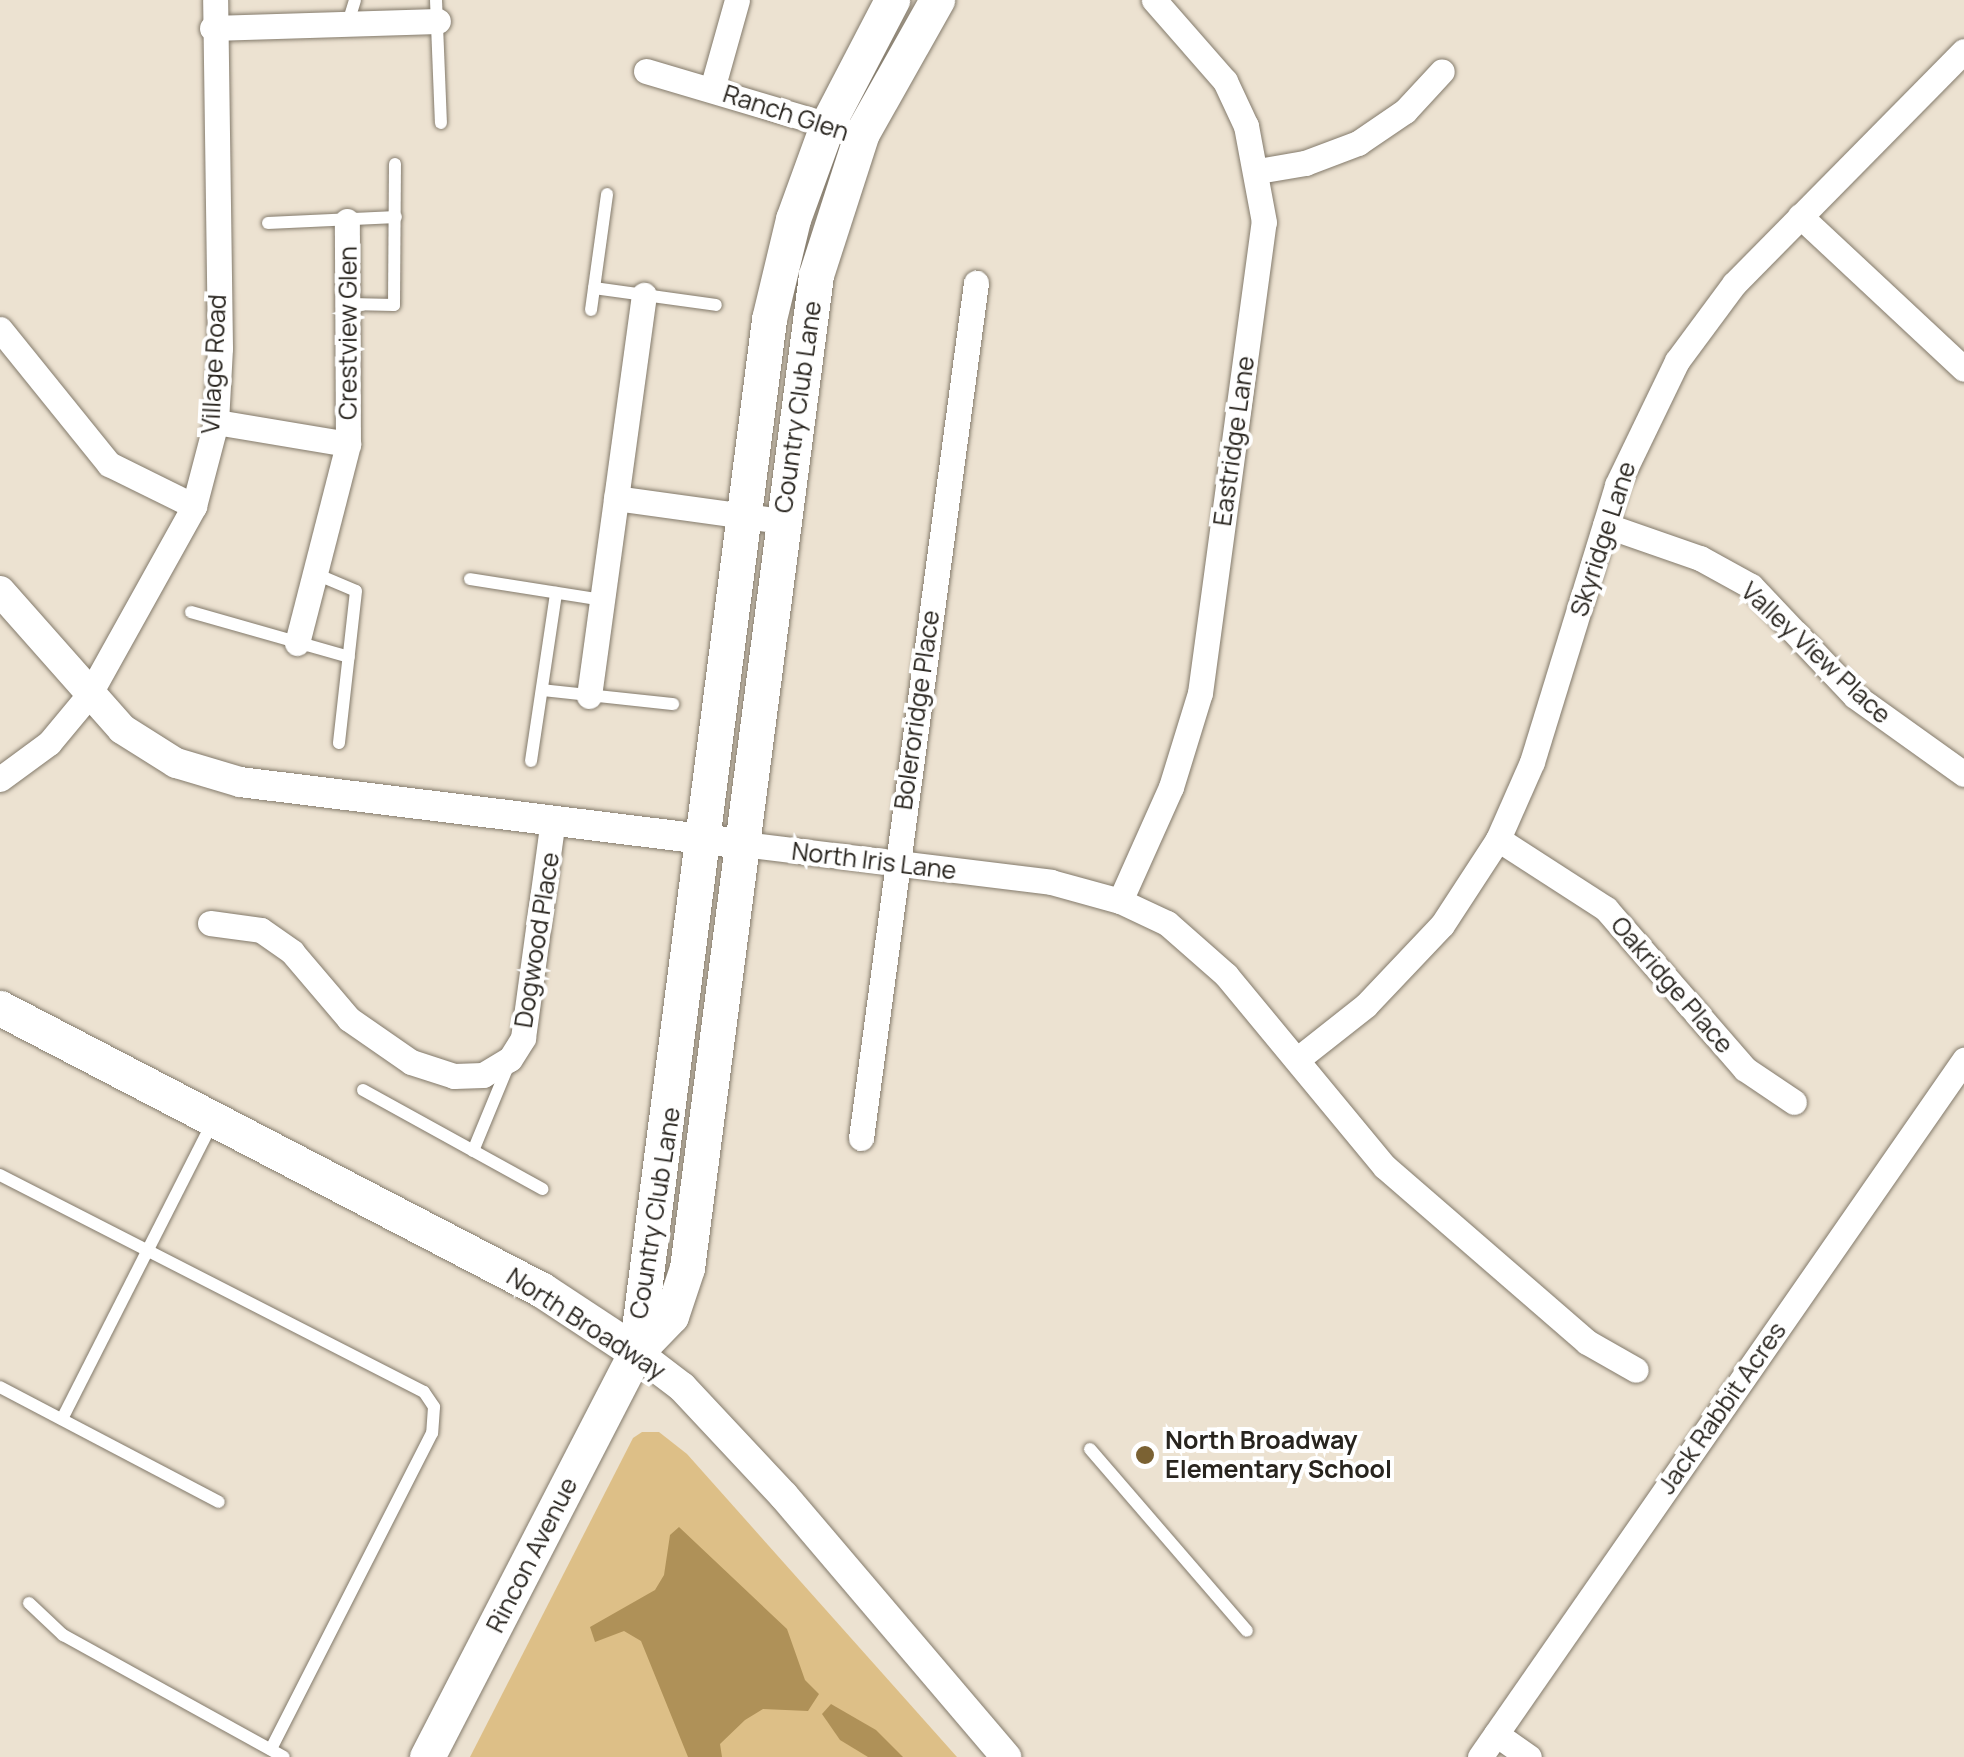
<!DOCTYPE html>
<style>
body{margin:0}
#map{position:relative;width:1964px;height:1757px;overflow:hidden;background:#ece2d1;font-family:Manrope,sans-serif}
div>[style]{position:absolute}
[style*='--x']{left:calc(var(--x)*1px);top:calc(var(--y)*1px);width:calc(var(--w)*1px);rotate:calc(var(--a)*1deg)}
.green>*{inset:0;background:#ddbf87}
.water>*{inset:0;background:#af9158}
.roads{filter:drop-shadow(0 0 2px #837a6b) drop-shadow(0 0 2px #837a6b)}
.service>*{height:12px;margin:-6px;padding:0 6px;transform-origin:6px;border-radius:6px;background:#fff}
.minor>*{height:25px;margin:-12.5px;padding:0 12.5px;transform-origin:12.5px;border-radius:12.5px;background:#fff}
.tertiary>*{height:30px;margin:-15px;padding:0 15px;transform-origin:15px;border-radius:15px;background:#fff}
.secondary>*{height:35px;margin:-17.5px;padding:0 17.5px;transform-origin:17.5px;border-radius:17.5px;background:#fff}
.dots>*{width:28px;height:28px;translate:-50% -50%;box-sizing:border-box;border:5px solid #fff;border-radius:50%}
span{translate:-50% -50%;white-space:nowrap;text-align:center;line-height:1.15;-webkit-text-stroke:8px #fff;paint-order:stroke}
.street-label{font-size:25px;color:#28241e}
.poi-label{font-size:25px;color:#28241e;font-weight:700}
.left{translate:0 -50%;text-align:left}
</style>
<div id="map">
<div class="green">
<div style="clip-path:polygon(642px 1432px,659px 1432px,687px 1454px,957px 1757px,470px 1757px,633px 1438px)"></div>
</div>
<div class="water">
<div style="clip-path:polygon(679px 1527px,787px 1629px,805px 1680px,819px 1694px,808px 1711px,763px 1709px,745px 1720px,720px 1744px,722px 1757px,688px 1757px,641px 1641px,624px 1631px,595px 1642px,590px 1627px,655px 1590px,664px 1575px,670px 1535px)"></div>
<div style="clip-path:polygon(831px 1704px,876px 1730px,903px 1757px,868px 1757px,840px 1740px,822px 1714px)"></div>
</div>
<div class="roads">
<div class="service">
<div style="--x:436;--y:0;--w:123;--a:87.7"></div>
<div style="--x:348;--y:23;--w:24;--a:-73"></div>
<div style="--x:268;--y:223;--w:128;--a:-2.7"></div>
<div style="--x:594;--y:288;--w:123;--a:7.9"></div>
<div style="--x:350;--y:304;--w:44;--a:1.3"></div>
<div style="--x:394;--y:305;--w:141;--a:-89.6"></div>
<div style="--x:591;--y:310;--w:117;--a:-82.1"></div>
<div style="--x:316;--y:574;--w:43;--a:23"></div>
<div style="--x:356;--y:591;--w:153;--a:96.4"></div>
<div style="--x:470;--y:579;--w:134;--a:9"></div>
<div style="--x:191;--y:612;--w:164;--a:15.9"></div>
<div style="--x:542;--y:690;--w:132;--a:6.1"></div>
<div style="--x:531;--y:761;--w:170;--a:-81.5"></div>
<div style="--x:363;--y:1090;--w:205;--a:28.9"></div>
<div style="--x:473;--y:1151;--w:92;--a:-67.6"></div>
<div style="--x:0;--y:1175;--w:476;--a:27.1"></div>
<div style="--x:424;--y:1392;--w:18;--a:56"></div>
<div style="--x:434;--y:1407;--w:26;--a:94"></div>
<div style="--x:432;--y:1433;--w:355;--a:117"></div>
<div style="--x:0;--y:1387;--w:247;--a:27.7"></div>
<div style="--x:62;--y:1419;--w:333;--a:-63.1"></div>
<div style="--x:1090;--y:1449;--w:240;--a:49.2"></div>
<div style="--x:29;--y:1603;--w:47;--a:43.3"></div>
<div style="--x:63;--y:1635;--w:252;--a:28.9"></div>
</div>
<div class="minor">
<div style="--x:212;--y:28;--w:226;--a:-1.8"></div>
<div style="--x:646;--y:71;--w:204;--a:16.5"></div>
<div style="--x:712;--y:89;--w:92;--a:-74.3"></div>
<div style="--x:1258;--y:171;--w:48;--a:-9.7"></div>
<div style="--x:1305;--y:163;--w:57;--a:-20.7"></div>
<div style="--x:1358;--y:143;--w:57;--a:-34.2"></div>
<div style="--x:1405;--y:111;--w:54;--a:-47.2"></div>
<div style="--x:1800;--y:216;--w:224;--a:43"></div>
<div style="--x:0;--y:329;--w:174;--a:51.1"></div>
<div style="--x:109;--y:464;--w:95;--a:26.3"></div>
<div style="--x:216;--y:422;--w:134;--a:9.5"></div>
<div style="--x:616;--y:498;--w:168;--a:7.9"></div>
<div style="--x:1605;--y:525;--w:101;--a:19.2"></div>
<div style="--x:1700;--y:558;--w:58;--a:28.8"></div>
<div style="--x:1751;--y:586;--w:151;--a:46.6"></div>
<div style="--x:1855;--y:696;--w:134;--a:35.6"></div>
<div style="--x:297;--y:643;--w:205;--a:-75.6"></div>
<div style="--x:348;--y:444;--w:223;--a:-90.3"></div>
<div style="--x:589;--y:696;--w:405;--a:-82.2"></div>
<div style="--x:0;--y:779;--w:61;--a:-36.3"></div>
<div style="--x:49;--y:743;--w:62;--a:-50.2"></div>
<div style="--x:89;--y:695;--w:216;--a:-60.9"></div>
<div style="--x:194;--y:506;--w:87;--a:-75.3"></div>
<div style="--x:216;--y:422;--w:74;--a:-86.9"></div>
<div style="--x:220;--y:348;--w:348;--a:-90.8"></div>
<div style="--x:1498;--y:839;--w:129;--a:32.9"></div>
<div style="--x:1606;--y:909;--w:212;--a:49"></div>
<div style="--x:1745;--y:1069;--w:59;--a:34"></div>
<div style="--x:743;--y:844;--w:310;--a:7"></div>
<div style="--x:1051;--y:882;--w:72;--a:15.4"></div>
<div style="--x:1120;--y:901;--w:52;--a:25.1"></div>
<div style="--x:1167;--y:923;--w:79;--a:41.4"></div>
<div style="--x:1226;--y:975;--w:249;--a:50.4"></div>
<div style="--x:1385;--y:1167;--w:267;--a:40.9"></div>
<div style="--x:1587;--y:1342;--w:56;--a:29.7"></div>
<div style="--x:1120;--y:901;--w:125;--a:-65.9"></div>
<div style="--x:1171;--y:787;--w:98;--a:-72.9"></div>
<div style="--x:1200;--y:693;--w:475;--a:-82.3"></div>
<div style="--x:1264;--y:222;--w:98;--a:-100.6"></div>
<div style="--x:1246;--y:126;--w:50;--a:-115"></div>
<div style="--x:1225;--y:81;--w:108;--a:-131.2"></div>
<div style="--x:210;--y:923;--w:51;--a:7.8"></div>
<div style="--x:261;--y:930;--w:38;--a:35"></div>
<div style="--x:292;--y:952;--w:88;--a:49.6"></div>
<div style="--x:349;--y:1019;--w:75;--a:34.7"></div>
<div style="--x:411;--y:1062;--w:45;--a:18"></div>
<div style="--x:454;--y:1076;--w:29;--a:-2"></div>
<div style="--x:483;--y:1075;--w:31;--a:-31"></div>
<div style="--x:510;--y:1059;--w:25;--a:-58"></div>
<div style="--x:523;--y:1038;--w:221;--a:-82.2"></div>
<div style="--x:1299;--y:1058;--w:85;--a:-38.3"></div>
<div style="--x:1366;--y:1005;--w:110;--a:-46.5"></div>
<div style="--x:1442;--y:925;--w:103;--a:-56.9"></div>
<div style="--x:1498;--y:839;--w:84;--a:-66.2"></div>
<div style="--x:1532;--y:762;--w:290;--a:-72.9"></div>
<div style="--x:1617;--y:485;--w:138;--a:-64.2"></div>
<div style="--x:1677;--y:361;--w:96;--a:-53.5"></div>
<div style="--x:1734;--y:284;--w:327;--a:-45.4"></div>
<div style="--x:861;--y:1138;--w:863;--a:-82.34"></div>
<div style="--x:1496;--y:1734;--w:40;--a:34.9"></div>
<div style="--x:1480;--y:1757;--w:849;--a:-55.22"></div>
</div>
<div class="tertiary">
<div style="--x:0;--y:591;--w:184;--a:48.5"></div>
<div style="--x:122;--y:729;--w:64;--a:32.2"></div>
<div style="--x:176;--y:763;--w:67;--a:16.5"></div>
<div style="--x:240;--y:782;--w:507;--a:7.03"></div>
<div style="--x:636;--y:1352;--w:58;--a:37.3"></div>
<div style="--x:682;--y:1387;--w:149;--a:46.9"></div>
<div style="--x:784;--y:1496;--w:343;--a:49.6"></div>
</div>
<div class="secondary">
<div style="--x:0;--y:1008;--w:611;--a:27.49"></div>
<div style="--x:542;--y:1290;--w:113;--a:33.4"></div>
<div style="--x:636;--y:1352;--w:1042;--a:-82.66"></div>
<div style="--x:769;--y:319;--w:103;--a:-76.5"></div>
<div style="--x:793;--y:219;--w:102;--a:-70"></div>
<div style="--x:828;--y:123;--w:139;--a:-62.5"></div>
<div style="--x:427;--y:1757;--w:456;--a:-62.7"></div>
<div style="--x:636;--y:1352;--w:50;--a:-45.8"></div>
<div style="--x:671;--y:1316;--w:51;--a:-71.6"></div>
<div style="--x:687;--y:1268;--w:1001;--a:-82.6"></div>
<div style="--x:816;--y:275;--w:149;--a:-72.1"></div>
<div style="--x:862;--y:133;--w:153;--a:-60.6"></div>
</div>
</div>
<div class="dots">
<div style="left:1145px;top:1455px;background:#7b6233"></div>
</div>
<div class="street-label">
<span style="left:786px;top:113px;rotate:18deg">Ranch Glen</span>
<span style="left:348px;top:333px;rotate:-90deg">Crestview Glen</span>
<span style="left:214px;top:364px;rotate:-87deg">Village Road</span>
<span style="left:798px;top:407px;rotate:-82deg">Country Club Lane</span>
<span style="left:1234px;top:441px;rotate:-82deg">Eastridge Lane</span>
<span style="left:1603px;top:539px;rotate:-72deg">Skyridge Lane</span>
<span style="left:1816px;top:653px;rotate:43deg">Valley View Place</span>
<span style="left:917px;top:710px;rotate:-82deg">Boleroridge Place</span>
<span style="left:874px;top:861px;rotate:7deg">North Iris Lane</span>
<span style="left:537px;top:940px;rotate:-81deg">Dogwood Place</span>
<span style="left:1672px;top:985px;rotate:49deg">Oakridge Place</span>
<span style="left:655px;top:1213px;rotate:-81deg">Country Club Lane</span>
<span style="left:586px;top:1324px;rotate:33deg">North Broadway</span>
<span style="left:1722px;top:1408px;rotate:-55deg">Jack Rabbit Acres</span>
<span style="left:532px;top:1555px;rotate:-63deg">Rincon Avenue</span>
</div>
<div class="poi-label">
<span class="left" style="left:1165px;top:1455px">North Broadway<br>Elementary School</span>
</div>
</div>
